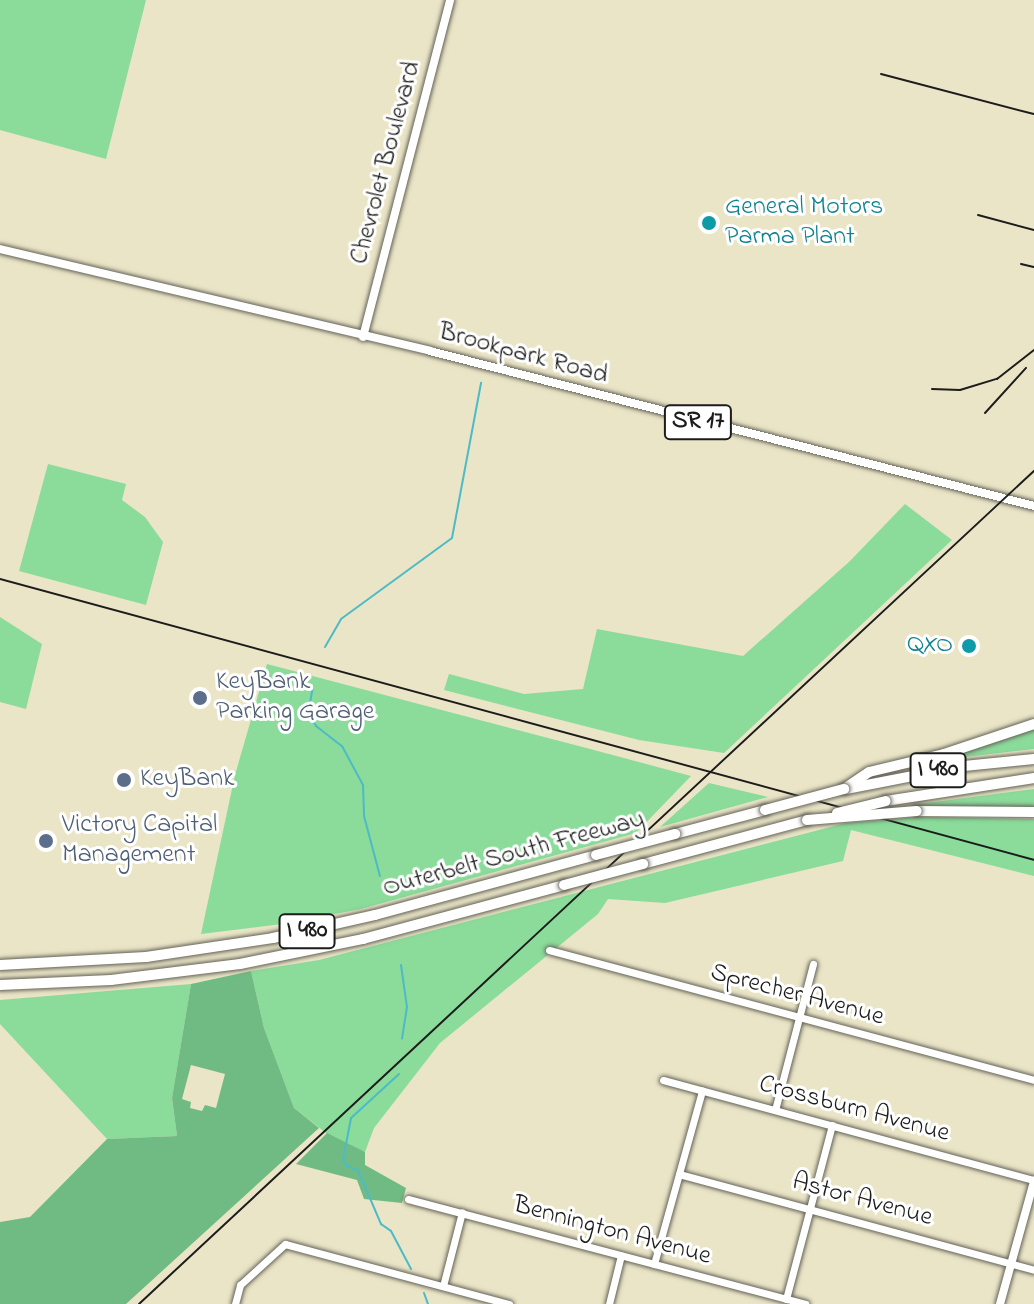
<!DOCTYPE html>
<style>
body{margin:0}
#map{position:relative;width:1034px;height:1304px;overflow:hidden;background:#eae5c7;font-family:"Indie Flower",sans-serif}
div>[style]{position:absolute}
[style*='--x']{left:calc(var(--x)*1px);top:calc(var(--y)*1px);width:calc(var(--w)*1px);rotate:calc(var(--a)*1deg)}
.green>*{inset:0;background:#8bdb9b}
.forest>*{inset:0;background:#70bb83}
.stream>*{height:2px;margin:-1px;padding:0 1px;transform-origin:1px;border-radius:1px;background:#4dbbc6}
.roads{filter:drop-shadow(0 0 2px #646258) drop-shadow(0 0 2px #646258)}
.minor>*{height:7px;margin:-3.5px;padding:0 3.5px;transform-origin:3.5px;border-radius:3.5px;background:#fff}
.major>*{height:8px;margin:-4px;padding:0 4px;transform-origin:4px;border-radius:4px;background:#fff}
.highway>*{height:10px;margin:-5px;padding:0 5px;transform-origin:5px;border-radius:5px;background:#fff}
.rail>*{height:2px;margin:-1px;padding:0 1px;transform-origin:1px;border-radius:1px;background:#1c1c1c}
.bridges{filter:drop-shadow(0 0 2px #646258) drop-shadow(0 0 2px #646258)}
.highway-bridge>*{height:10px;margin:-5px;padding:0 5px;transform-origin:5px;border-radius:5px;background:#fff}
.dots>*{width:22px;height:22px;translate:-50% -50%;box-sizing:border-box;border:4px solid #fff;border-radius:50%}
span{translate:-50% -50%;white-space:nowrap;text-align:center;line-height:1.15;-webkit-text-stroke:6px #fff;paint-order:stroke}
.shield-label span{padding:2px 6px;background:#fff;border:2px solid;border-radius:6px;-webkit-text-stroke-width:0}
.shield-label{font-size:24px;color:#1c1c1c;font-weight:700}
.street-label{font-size:26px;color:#1c1c1c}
.culture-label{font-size:26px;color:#0d838f}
.left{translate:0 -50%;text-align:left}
.right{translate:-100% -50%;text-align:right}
.service-label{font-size:26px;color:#4e5e75}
</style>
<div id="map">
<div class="green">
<div style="clip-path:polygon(0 0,146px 0,106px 159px,0 130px)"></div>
<div style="clip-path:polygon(48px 464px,126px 484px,122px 500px,145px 517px,163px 542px,146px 605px,19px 571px)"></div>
<div style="clip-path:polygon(905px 504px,952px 540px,724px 753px,639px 740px,444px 690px,449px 674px,524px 694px,583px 689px,597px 629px,743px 656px,850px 561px)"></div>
<div style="clip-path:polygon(0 617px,42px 644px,26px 709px,0 702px)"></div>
<div style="clip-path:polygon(267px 664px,594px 750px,691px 776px,636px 833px,361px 909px,282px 924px,201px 934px,235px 775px)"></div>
<div style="clip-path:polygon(1034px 728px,1034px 749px,948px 759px,947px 756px)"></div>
<div style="clip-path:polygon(709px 783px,768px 797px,660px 827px)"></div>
<div style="clip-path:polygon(1034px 789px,1034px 809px,918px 808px,912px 805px)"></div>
<div style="clip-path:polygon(918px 817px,1034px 819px,1034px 876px,851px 830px,843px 861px,665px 903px,608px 899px,598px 914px,440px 1043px,374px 1128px,365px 1152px,335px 1140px,294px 1108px,264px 1028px,251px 971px,319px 960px,846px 823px)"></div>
<div style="clip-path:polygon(191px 984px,172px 1098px,177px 1136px,107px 1139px,0 1024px,0 1000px)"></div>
</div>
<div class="forest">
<div style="clip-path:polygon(evenodd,251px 971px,264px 1028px,294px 1108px,319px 1128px,126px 1304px,0 1304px,0 1222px,30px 1217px,107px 1139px,177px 1136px,172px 1098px,191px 984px,251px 971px,191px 1065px,225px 1074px,216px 1108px,205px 1105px,202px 1111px,190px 1108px,191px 1102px,182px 1099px,191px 1065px)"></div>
<div style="clip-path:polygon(327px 1133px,365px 1152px,365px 1165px,406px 1188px,402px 1203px,364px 1199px,357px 1180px,296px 1164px)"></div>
</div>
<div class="stream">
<div style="--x:325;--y:647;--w:32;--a:-60"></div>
<div style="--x:341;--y:619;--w:137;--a:-36.1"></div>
<div style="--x:452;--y:538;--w:158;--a:-79.4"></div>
<div style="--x:313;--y:686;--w:27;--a:100"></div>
<div style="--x:308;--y:713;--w:15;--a:58"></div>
<div style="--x:316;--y:726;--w:33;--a:38"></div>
<div style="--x:342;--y:746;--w:44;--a:61.7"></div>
<div style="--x:363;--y:785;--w:31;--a:88"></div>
<div style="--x:364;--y:816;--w:62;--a:75.1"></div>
<div style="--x:401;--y:965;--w:42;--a:81.9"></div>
<div style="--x:407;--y:1007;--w:32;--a:99"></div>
<div style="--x:399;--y:1074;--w:65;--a:137.5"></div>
<div style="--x:351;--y:1118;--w:43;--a:100.8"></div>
<div style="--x:343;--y:1160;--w:7;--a:56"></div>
<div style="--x:347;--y:1166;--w:12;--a:20"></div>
<div style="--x:358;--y:1170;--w:59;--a:66.9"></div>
<div style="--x:381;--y:1224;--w:12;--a:35"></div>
<div style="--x:391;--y:1231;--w:43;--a:62.2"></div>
<div style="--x:424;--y:1293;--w:12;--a:70"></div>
</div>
<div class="roads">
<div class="minor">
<div style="--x:549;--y:950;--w:502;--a:15"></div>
<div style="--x:663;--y:1080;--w:384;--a:15.1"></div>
<div style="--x:775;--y:1110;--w:151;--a:-75.4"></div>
<div style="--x:679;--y:1174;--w:368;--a:15.1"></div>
<div style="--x:408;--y:1199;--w:411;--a:14.8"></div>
<div style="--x:654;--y:1264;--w:180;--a:-74.5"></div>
<div style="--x:443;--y:1286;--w:76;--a:-75.6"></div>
<div style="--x:786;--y:1299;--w:180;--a:-75.2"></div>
<div style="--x:235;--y:1304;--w:20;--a:-75"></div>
<div style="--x:240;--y:1285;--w:61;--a:-42.3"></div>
<div style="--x:285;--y:1244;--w:232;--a:15"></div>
<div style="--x:609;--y:1304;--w:50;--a:-76.2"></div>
</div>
<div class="major">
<div style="--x:0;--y:249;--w:442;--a:13.3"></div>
<div style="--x:430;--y:351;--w:624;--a:14.39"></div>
<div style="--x:363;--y:337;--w:348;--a:-75.5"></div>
<div style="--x:1000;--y:1304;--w:128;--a:-74.5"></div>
</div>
<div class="highway">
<div style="--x:844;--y:789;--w:30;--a:-34"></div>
<div style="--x:869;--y:772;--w:77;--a:-13.5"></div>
<div style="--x:944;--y:754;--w:95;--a:-18.4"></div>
<div style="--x:846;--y:789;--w:120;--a:-11"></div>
<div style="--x:964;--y:766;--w:70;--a:-5.7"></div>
<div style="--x:886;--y:801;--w:150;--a:-8.8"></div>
<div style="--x:917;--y:811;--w:117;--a:0.5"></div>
<div style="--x:675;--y:834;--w:93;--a:-14.9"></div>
<div style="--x:643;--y:864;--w:170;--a:-15"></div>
<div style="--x:0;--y:965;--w:146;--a:-3.1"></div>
<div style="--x:146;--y:957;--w:128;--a:-8.5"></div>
<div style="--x:273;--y:938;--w:105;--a:-12.7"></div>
<div style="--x:375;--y:915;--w:229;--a:-15.2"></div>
<div style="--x:0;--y:985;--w:111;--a:-2.6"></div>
<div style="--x:111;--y:980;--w:130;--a:-7.1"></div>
<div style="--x:240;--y:964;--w:126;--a:-11.5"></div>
<div style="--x:363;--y:939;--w:208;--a:-15"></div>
</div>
</div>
<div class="rail">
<div style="--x:881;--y:74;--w:158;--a:14.7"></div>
<div style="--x:978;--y:215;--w:58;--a:15"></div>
<div style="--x:1021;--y:264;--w:13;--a:13"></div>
<div style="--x:932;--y:389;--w:28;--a:2"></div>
<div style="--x:960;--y:390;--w:39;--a:-17"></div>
<div style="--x:997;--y:379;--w:47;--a:-38.1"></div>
<div style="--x:985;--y:413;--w:61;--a:-47.7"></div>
<div style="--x:0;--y:579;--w:1072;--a:15.2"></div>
<div style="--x:139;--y:1304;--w:1223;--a:-42.95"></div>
</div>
<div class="bridges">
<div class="highway-bridge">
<div style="--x:765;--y:810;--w:82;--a:-14.9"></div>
<div style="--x:837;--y:813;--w:50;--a:-13.8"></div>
<div style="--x:807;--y:820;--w:110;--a:-4.7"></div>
<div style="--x:596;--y:855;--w:82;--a:-14.9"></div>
<div style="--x:564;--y:885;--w:82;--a:-14.9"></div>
</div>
</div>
<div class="dots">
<div style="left:709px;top:223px;background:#0f9aa8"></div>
<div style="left:969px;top:646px;background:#0f9aa8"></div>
<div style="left:200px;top:698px;background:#5c6f8a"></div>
<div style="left:124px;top:780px;background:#5c6f8a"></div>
<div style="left:46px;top:841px;background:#5c6f8a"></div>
</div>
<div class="shield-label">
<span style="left:698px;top:422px">SR 17</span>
<span style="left:938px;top:770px">I 480</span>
<span style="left:307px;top:931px">I 480</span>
</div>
<div class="street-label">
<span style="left:387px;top:163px;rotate:-75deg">Chevrolet Boulevard</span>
<span style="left:523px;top:355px;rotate:15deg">Brookpark Road</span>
<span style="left:514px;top:855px;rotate:-15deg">Outerbelt South Freeway</span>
<span style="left:797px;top:996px;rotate:15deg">Sprecher Avenue</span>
<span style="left:854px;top:1110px;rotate:15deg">Crossburn Avenue</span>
<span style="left:862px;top:1201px;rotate:15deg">Astor Avenue</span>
<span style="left:612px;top:1232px;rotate:15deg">Bennington Avenue</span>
</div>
<div class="culture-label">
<span class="left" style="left:725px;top:223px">General Motors<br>Parma Plant</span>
<span class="right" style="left:953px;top:646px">QXO</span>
</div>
<div class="service-label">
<span class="left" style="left:216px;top:698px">KeyBank<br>Parking Garage</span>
<span class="left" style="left:140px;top:780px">KeyBank</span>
<span class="left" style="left:62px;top:841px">Victory Capital<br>Management</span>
</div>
</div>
